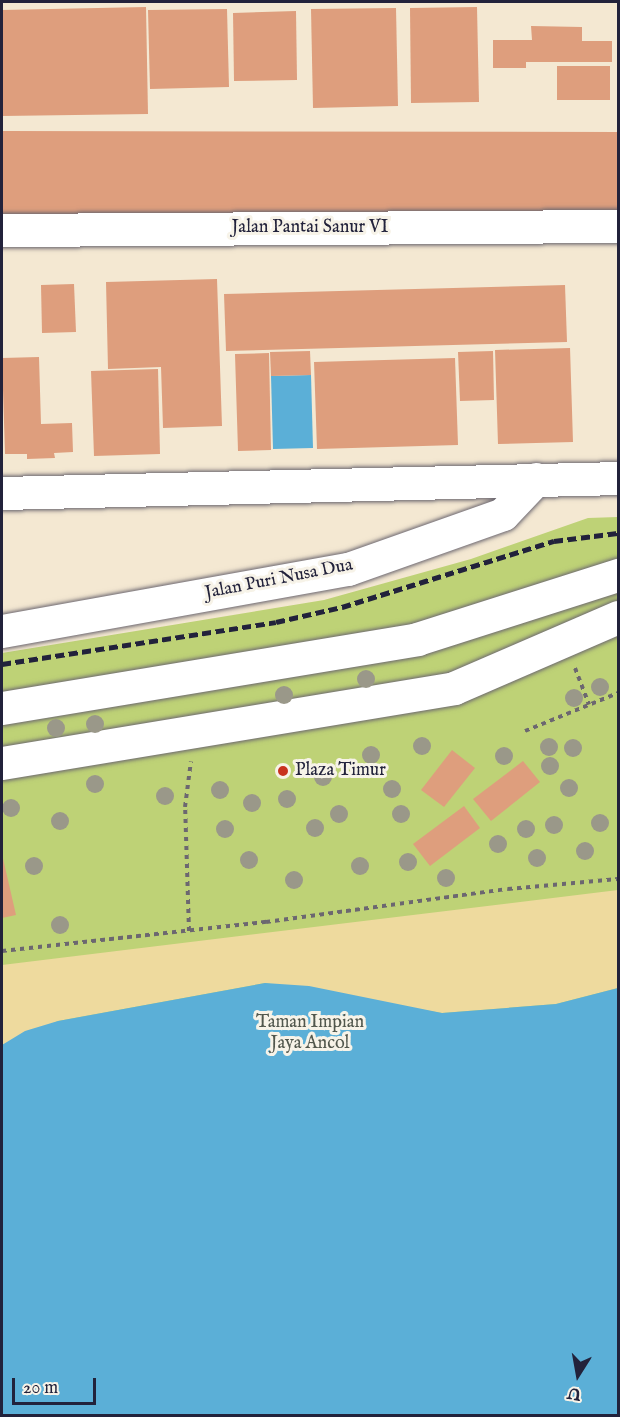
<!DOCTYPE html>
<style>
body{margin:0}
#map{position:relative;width:620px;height:1417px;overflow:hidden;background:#f4e8d2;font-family:"IM FELL English",serif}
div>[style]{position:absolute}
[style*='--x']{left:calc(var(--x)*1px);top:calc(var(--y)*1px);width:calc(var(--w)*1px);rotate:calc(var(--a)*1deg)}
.green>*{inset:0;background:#bed276}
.sand>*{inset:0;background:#eeda9e}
.water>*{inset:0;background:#5bafd7}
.building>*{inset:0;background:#de9e7d}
.path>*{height:4px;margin-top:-2px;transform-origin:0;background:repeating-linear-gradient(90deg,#6c6770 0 4.5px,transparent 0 9px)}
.roads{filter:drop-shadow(0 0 2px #6c6770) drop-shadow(0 0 2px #6c6770)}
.minor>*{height:33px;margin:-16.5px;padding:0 16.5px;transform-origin:16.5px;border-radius:16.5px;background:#fff}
.rail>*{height:4.5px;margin-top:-2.25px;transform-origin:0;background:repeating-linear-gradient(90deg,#22223b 0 9px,transparent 0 13.5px)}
.trees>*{width:18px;height:18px;margin:-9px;border-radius:50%;background:#9a9889}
.dots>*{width:16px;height:16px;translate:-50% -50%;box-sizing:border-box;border:3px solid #f7f3e8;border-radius:50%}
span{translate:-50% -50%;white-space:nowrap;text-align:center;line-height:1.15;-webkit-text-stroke:6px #f7f3e8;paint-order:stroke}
.street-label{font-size:18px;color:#22223b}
.poi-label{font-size:18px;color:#22223b}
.left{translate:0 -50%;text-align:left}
.park-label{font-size:18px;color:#51574d}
.frame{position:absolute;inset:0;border:3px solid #22223b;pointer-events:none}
.north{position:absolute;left:548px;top:1345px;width:60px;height:60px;-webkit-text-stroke:4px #f7f3e8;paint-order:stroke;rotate:191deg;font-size:16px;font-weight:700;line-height:24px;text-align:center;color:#22223b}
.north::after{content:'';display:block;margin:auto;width:21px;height:27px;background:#22223b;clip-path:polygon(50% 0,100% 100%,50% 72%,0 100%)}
.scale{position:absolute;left:12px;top:1378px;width:84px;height:27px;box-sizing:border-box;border:3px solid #22223b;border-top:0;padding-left:8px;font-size:18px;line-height:21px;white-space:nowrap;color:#22223b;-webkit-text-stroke:4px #f7f3e8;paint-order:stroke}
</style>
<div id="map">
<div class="green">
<div style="clip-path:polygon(618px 517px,618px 1415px,2px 1416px,2px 653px,324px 600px,471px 559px,588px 518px)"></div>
</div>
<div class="sand">
<div style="clip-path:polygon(618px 890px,618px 988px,556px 1004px,442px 1013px,265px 983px,58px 1021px,2px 1045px,2px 965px)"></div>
</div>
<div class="water">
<div style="clip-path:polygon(311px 375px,313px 448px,273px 449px,271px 376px)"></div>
<div style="clip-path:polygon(265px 983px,309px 986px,442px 1013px,556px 1004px,618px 988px,618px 1415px,2px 1415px,2px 1045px,25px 1031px,58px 1021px)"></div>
</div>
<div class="building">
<div style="clip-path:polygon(146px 7px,148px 114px,2px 116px,2px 10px)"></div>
<div style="clip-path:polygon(477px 7px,479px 102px,411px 103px,410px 8px)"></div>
<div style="clip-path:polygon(396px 8px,398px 106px,313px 108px,311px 9px)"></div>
<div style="clip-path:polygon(227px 9px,229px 87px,150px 89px,148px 10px)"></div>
<div style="clip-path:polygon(296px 11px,297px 80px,234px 81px,233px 13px)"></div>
<div style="clip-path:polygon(531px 26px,582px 27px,582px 41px,612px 41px,612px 62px,526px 62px,526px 68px,493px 68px,493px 40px,532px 40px)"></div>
<div style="clip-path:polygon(557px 66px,610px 66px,610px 100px,557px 100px)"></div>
<div style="clip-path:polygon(2px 131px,618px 132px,618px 215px,2px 214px)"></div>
<div style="clip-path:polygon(217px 279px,222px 426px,163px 428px,161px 367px,108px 369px,106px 282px)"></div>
<div style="clip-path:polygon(74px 284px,76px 332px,42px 333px,41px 285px)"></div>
<div style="clip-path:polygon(565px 285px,567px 342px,226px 351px,224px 294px)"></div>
<div style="clip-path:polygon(570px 348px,573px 442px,498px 444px,495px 350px)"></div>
<div style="clip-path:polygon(310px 351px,311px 375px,271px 376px,270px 352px)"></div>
<div style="clip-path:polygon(493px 351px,494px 400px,460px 401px,458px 352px)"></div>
<div style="clip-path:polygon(269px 353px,271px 450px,238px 451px,235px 354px)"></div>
<div style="clip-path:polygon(39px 357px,41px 424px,72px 423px,73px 452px,54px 453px,55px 458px,27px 459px,27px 454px,5px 454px,2px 358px)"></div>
<div style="clip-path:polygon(455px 358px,458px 445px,317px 449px,314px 362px)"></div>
<div style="clip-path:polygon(158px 369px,160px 454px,94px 456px,91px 371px)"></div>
<div style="clip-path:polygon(452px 750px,475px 768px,444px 807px,421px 790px)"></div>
<div style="clip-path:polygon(523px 761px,540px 782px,491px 821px,473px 799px)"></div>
<div style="clip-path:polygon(464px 806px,480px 828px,430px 866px,413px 844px)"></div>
<div style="clip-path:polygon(2px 854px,16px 915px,2px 918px)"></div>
</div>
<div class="path">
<div style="--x:575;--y:668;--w:39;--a:69"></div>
<div style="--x:525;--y:731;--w:100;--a:-22.2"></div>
<div style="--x:189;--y:931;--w:124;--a:-91.8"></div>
<div style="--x:185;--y:807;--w:46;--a:-82.6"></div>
<div style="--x:2;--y:951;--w:266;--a:-6.3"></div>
<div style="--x:266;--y:922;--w:244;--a:-7.8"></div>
<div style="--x:508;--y:889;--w:110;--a:-5.2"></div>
</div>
<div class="roads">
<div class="minor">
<div style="--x:2;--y:230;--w:616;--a:-0.37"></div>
<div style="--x:2;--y:493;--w:616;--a:-1.39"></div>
<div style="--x:2;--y:631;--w:352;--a:-10.2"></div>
<div style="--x:348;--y:569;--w:164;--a:-19.5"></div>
<div style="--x:503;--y:514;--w:48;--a:-46.7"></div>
<div style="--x:2;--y:708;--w:421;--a:-9.4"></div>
<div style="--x:417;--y:639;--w:211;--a:-17.7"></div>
<div style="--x:2;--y:763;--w:458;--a:-9.4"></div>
<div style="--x:454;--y:688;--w:179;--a:-23.4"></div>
</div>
</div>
<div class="rail">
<div style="--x:2;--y:664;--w:277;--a:-8.7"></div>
<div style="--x:276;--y:622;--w:68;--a:-12.8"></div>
<div style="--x:342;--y:607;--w:222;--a:-17.3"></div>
<div style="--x:554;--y:541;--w:64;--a:-7.1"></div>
</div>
<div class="trees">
<div style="left:366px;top:679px"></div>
<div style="left:600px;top:687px"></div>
<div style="left:284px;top:695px"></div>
<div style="left:574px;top:698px"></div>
<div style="left:95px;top:724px"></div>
<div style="left:56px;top:728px"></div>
<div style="left:422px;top:746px"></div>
<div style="left:549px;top:747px"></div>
<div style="left:573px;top:748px"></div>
<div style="left:371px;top:755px"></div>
<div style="left:504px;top:756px"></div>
<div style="left:550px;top:766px"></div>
<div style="left:323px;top:777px"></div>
<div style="left:95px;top:784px"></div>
<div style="left:569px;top:788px"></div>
<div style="left:392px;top:789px"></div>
<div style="left:220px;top:790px"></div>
<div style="left:165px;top:796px"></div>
<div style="left:287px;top:799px"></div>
<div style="left:252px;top:803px"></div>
<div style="left:11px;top:808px"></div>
<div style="left:339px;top:814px"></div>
<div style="left:401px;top:814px"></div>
<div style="left:60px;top:821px"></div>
<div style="left:600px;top:823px"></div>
<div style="left:554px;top:825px"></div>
<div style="left:315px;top:828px"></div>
<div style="left:225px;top:829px"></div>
<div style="left:526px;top:829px"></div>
<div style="left:498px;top:844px"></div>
<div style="left:585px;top:851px"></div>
<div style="left:537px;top:858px"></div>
<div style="left:249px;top:860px"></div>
<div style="left:408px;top:862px"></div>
<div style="left:34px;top:866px"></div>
<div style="left:360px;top:866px"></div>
<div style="left:446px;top:878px"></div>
<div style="left:294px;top:880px"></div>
<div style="left:60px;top:925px"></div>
</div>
<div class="dots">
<div style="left:283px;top:771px;background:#c8321e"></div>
</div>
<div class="street-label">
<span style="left:310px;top:228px">Jalan Pantai Sanur VI</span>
<span style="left:279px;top:580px;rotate:-11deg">Jalan Puri Nusa Dua</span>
</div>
<div class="poi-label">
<span class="left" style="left:295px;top:771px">Plaza Timur</span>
</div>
<div class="park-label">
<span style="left:310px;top:1034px">Taman Impian<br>Jaya Ancol</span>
</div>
<div class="frame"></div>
<div class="north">U</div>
<div class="scale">20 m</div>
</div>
